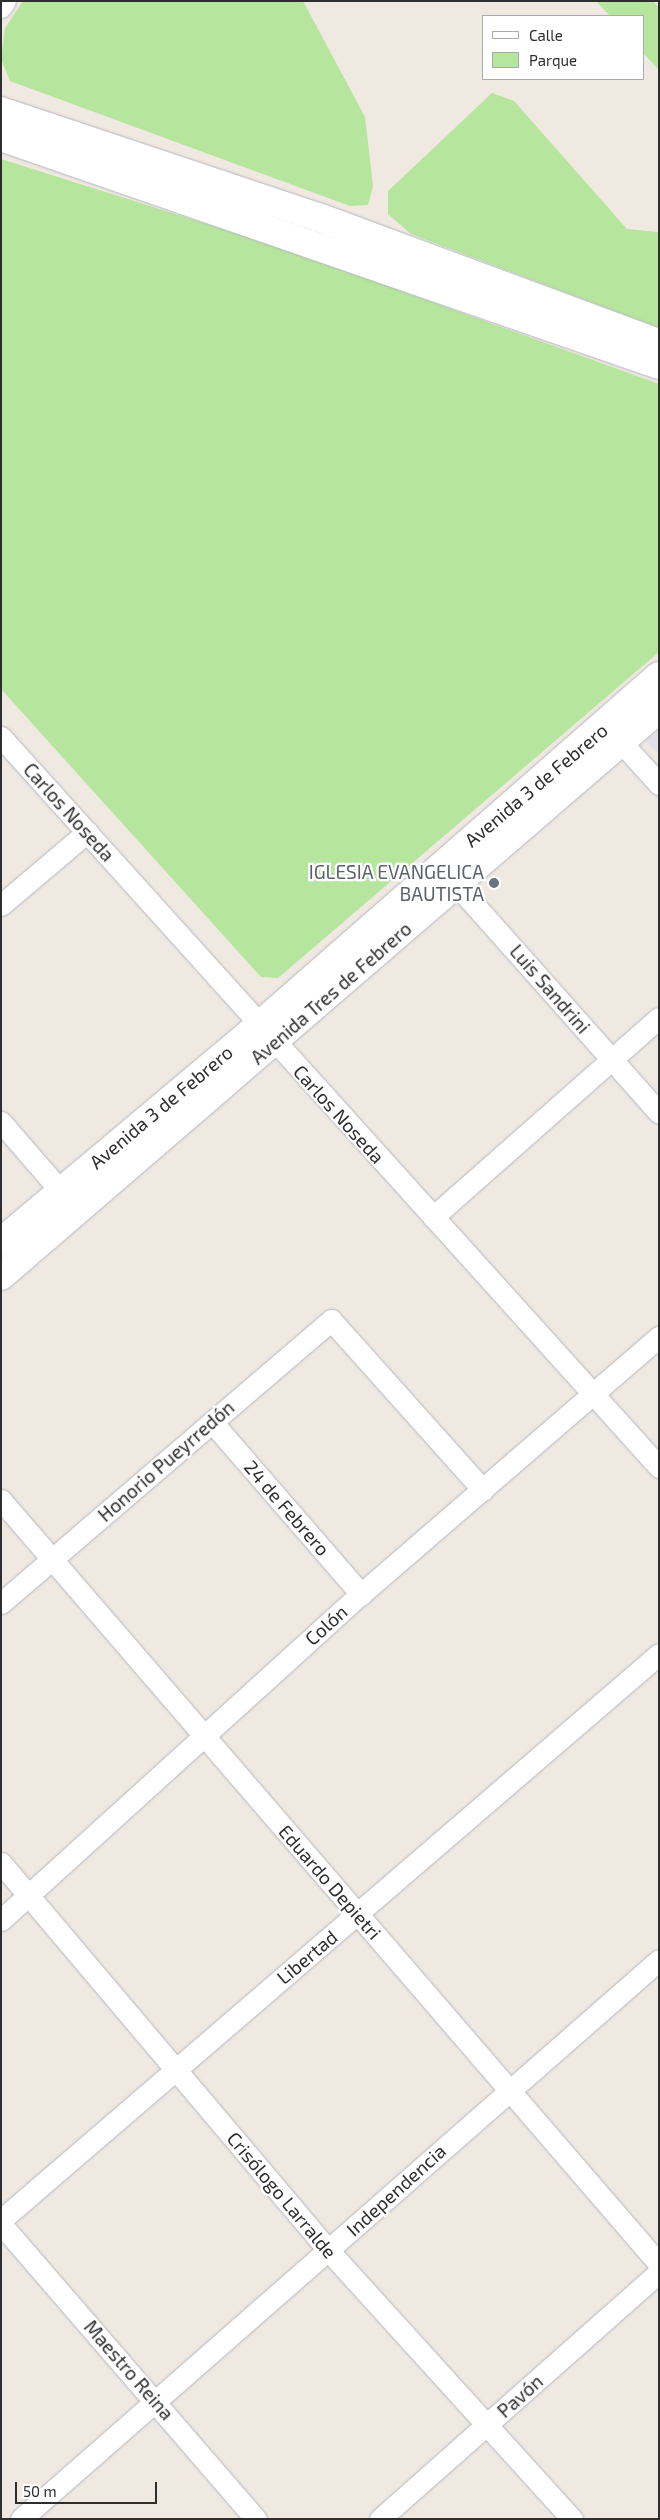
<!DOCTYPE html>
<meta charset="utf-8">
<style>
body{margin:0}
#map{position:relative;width:660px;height:2520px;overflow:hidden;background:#efe9e1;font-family:"Exo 2",sans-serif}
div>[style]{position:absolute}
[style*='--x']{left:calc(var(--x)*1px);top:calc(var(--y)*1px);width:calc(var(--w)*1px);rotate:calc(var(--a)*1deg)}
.industrial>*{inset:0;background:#e3e1e8}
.green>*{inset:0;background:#b6e59e}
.roads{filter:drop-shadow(0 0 1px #b4b7c1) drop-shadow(0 0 1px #b4b7c1)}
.minor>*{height:21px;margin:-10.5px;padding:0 10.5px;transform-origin:10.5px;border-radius:10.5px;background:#fff}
.secondary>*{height:28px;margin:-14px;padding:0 14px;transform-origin:14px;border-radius:14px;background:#fff}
.dots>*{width:14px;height:14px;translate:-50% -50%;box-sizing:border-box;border:2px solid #fff;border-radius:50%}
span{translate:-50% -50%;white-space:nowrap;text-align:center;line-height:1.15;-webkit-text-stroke:4.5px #fff;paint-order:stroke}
.street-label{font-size:19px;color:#2e2e2e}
.worship-label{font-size:19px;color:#5b616d}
.right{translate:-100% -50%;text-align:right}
.frame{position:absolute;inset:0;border:2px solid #2e2e2e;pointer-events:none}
.legend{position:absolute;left:482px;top:15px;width:162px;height:65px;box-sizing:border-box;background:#fff;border:1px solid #ababab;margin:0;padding:6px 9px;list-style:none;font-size:15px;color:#2e2e2e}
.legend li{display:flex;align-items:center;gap:10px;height:25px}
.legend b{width:25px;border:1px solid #ababab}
.scale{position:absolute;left:15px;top:2482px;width:142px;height:22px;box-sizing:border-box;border:2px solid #2e2e2e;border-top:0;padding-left:6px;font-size:15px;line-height:18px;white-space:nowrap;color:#2e2e2e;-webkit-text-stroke:4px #fff;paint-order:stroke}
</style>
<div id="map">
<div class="industrial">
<div style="clip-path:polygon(659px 730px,659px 755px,646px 741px)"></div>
</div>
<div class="green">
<div style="clip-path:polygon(23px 1px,303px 1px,365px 117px,373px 186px,368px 205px,350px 206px,10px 81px,1px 59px,5px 28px)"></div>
<div style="clip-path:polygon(596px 1px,653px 1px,659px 8px,659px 70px,644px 54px,644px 16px,610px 16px)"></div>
<div style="clip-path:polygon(492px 93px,514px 101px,627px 229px,659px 232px,659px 328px,411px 234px,388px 214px,388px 191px)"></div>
<div style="clip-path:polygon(1px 159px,277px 246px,659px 384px,659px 652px,278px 978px,261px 977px,1px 689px)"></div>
</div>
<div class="roads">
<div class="minor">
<div style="--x:1;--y:7;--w:7;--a:-56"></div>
<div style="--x:611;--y:731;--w:72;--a:47.8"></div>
<div style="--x:1;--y:737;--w:983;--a:47.97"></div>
<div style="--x:447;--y:874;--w:319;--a:48.4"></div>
<div style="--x:1;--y:905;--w:113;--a:-40.3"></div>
<div style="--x:1;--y:1122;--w:107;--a:49.2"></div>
<div style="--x:433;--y:1217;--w:301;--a:-41.4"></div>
<div style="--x:212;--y:1422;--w:228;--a:49.1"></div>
<div style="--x:1;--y:1500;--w:1008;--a:49.26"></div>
<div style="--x:1;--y:1603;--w:435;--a:-40.6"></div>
<div style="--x:331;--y:1320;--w:228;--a:48.2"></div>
<div style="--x:1;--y:1863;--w:508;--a:49.79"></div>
<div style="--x:329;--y:2251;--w:362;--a:47.8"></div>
<div style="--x:1;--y:1920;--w:486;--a:-42.2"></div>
<div style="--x:361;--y:1594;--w:394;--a:-40.8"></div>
<div style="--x:1;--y:2220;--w:868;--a:-40.7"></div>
<div style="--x:1;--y:2224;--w:390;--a:49.2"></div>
<div style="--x:21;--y:2519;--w:848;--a:-41.22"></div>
<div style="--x:380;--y:2519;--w:373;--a:-41.5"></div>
</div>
<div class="secondary">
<div style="--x:1;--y:111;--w:334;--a:18.5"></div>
<div style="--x:318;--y:217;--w:364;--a:20.3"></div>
<div style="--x:1;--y:137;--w:696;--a:19.11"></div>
<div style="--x:1;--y:1242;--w:341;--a:-40"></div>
<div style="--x:262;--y:1023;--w:527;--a:-41.16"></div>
<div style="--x:1;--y:1276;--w:869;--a:-40.75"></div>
</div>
</div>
<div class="dots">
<div style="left:494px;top:883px;background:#6b7280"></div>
</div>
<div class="street-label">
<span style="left:536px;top:785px;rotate:-40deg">Avenida 3 de Febrero</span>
<span style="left:69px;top:812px;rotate:48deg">Carlos Noseda</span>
<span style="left:550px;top:989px;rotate:49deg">Luis Sandrini</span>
<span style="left:331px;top:993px;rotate:-41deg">Avenida Tres de Febrero</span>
<span style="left:161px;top:1107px;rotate:-40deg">Avenida 3 de Febrero</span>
<span style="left:339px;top:1114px;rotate:48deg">Carlos Noseda</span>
<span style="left:166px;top:1461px;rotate:-41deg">Honorio Pueyrredón</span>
<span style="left:287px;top:1508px;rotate:49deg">24 de Febrero</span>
<span style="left:326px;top:1625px;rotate:-42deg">Colón</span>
<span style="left:330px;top:1882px;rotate:49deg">Eduardo Depietri</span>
<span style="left:307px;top:1957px;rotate:-40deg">Libertad</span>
<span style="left:396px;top:2190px;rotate:-42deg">Independencia</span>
<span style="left:282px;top:2195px;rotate:50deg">Crisólogo Larralde</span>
<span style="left:129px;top:2370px;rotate:49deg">Maestro Reina</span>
<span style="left:520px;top:2396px;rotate:-42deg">Pavón</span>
</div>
<div class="worship-label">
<span class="right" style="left:484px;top:883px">IGLESIA EVANGELICA<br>BAUTISTA</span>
</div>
<div class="frame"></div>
<ul class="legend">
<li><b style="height:6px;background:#fff"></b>Calle</li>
<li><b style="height:14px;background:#b6e59e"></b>Parque</li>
</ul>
<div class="scale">50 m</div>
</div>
